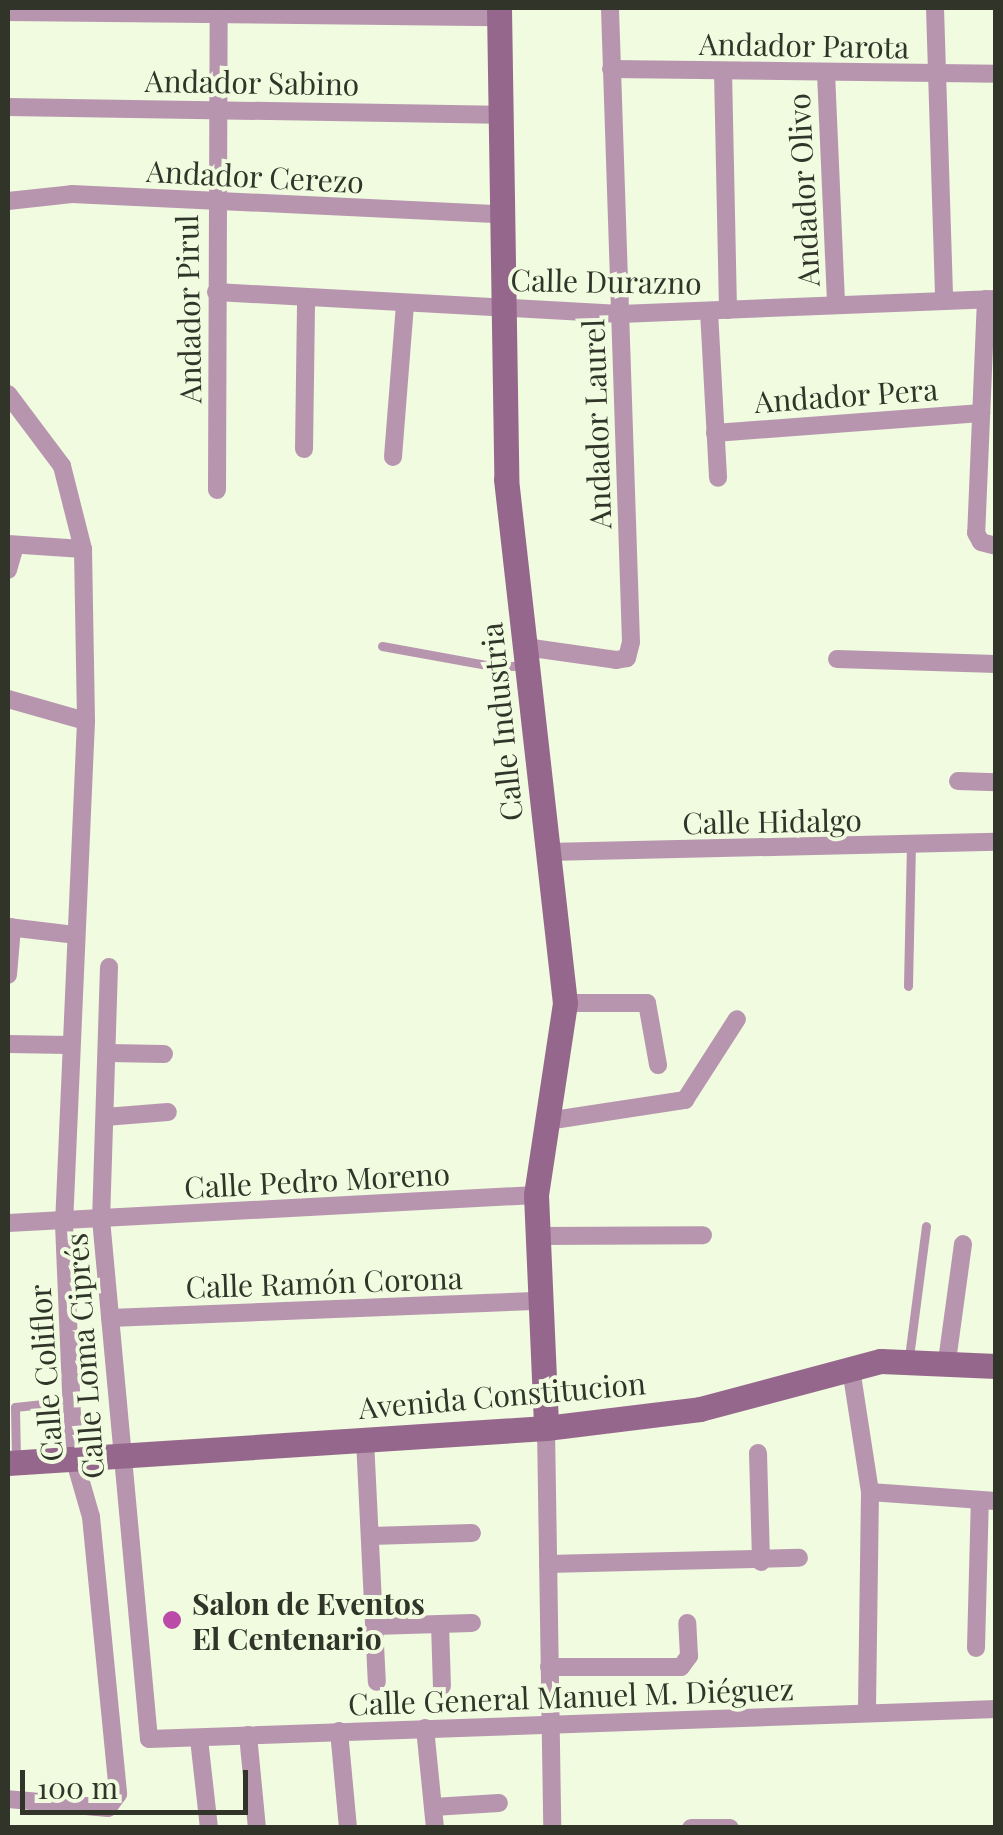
<!DOCTYPE html>
<meta charset="utf-8">
<style>
body{margin:0}
#map{position:relative;width:1003px;height:1835px;overflow:hidden;background:#f0fbdf;font-family:"Playfair Display",serif}
div>[style]{position:absolute}
[style*='--x']{left:calc(var(--x)*1px);top:calc(var(--y)*1px);width:calc(var(--w)*1px);rotate:calc(var(--a)*1deg)}
.lane>*{height:9px;margin:-4.5px;padding:0 4.5px;transform-origin:4.5px;border-radius:4.5px;background:#b795af}
.street>*{height:18px;margin:-9px;padding:0 9px;transform-origin:9px;border-radius:9px;background:#b795af}
.secondary>*{height:25px;margin:-12.5px;padding:0 12.5px;transform-origin:12.5px;border-radius:12.5px;background:#96678c}
.dots>*{width:28px;height:28px;translate:-50% -50%;box-sizing:border-box;border:5px solid #f0fbdf;border-radius:50%}
span{translate:-50% -50%;white-space:nowrap;text-align:center;line-height:1.15;-webkit-text-stroke:8px #f0fbdf;paint-order:stroke}
.street-label{font-size:30px;color:#303429}
.poi-label{font-size:30px;color:#303429;font-weight:700}
.left{translate:0 -50%;text-align:left}
.frame{position:absolute;inset:0;border:10px solid #303429;pointer-events:none}
.scale{position:absolute;left:20px;top:1770px;width:228px;height:45px;box-sizing:border-box;border:5px solid #303429;border-top:0;padding-left:12px;font-size:30px;line-height:35px;white-space:nowrap;color:#303429;-webkit-text-stroke:8px #f0fbdf;paint-order:stroke}
</style>
<div id="map">
<div class="lane">
<div style="--x:382;--y:646;--w:118;--a:10.3"></div>
<div style="--x:498;--y:667;--w:26;--a:-4"></div>
<div style="--x:908;--y:986;--w:140;--a:-88.8"></div>
<div style="--x:909;--y:1357;--w:132;--a:-82.6"></div>
<div style="--x:16;--y:1460;--w:53;--a:-91.1"></div>
<div style="--x:15;--y:1407;--w:56;--a:-6.1"></div>
</div>
<div class="street">
<div style="--x:935;--y:8;--w:293;--a:88.2"></div>
<div style="--x:8;--y:12;--w:491;--a:0.6"></div>
<div style="--x:611;--y:69;--w:385;--a:0.7"></div>
<div style="--x:723;--y:71;--w:239;--a:88.8"></div>
<div style="--x:826;--y:73;--w:232;--a:87.5"></div>
<div style="--x:8;--y:107;--w:488;--a:0.9"></div>
<div style="--x:8;--y:201;--w:64;--a:-6.2"></div>
<div style="--x:72;--y:194;--w:428;--a:2.7"></div>
<div style="--x:216;--y:292;--w:405;--a:3.1"></div>
<div style="--x:620;--y:314;--w:376;--a:-2.3"></div>
<div style="--x:986;--y:299;--w:234;--a:92.4"></div>
<div style="--x:976;--y:533;--w:10;--a:61"></div>
<div style="--x:981;--y:542;--w:16;--a:15"></div>
<div style="--x:709;--y:311;--w:167;--a:86.9"></div>
<div style="--x:8;--y:394;--w:90;--a:53.1"></div>
<div style="--x:62;--y:466;--w:86;--a:75.8"></div>
<div style="--x:83;--y:549;--w:172;--a:89"></div>
<div style="--x:86;--y:721;--w:503;--a:92.5"></div>
<div style="--x:64;--y:1224;--w:234;--a:87.6"></div>
<div style="--x:74;--y:1458;--w:61;--a:73.9"></div>
<div style="--x:91;--y:1517;--w:278;--a:84.4"></div>
<div style="--x:118;--y:1794;--w:17;--a:126"></div>
<div style="--x:108;--y:1808;--w:100;--a:-174.9"></div>
<div style="--x:715;--y:433;--w:267;--a:-4.3"></div>
<div style="--x:304;--y:449;--w:150;--a:-89.2"></div>
<div style="--x:393;--y:457;--w:152;--a:-85.5"></div>
<div style="--x:217;--y:490;--w:482;--a:-89.8"></div>
<div style="--x:8;--y:544;--w:75;--a:3.8"></div>
<div style="--x:8;--y:570;--w:26;--a:-74"></div>
<div style="--x:525;--y:647;--w:92;--a:8.1"></div>
<div style="--x:616;--y:660;--w:11;--a:-10"></div>
<div style="--x:627;--y:658;--w:16;--a:-76"></div>
<div style="--x:631;--y:642;--w:634;--a:-91.9"></div>
<div style="--x:837;--y:659;--w:159;--a:1.8"></div>
<div style="--x:8;--y:699;--w:81;--a:15.8"></div>
<div style="--x:958;--y:781;--w:38;--a:2"></div>
<div style="--x:548;--y:852;--w:448;--a:-1.3"></div>
<div style="--x:8;--y:927;--w:67;--a:6.8"></div>
<div style="--x:109;--y:967;--w:252;--a:91.8"></div>
<div style="--x:101;--y:1219;--w:522;--a:84.73"></div>
<div style="--x:149;--y:1739;--w:848;--a:-2.03"></div>
<div style="--x:8;--y:975;--w:48;--a:-85.2"></div>
<div style="--x:565;--y:1003;--w:82;--a:0"></div>
<div style="--x:647;--y:1003;--w:63;--a:79.9"></div>
<div style="--x:8;--y:1044;--w:61;--a:0.9"></div>
<div style="--x:109;--y:1053;--w:55;--a:1"></div>
<div style="--x:105;--y:1117;--w:63;--a:-4.5"></div>
<div style="--x:547;--y:1121;--w:140;--a:-8.7"></div>
<div style="--x:685;--y:1100;--w:96;--a:-57.3"></div>
<div style="--x:8;--y:1223;--w:529;--a:-3.04"></div>
<div style="--x:538;--y:1236;--w:165;--a:-0.3"></div>
<div style="--x:110;--y:1318;--w:431;--a:-2.3"></div>
<div style="--x:947;--y:1361;--w:118;--a:-82.2"></div>
<div style="--x:851;--y:1369;--w:124;--a:81.2"></div>
<div style="--x:870;--y:1492;--w:221;--a:90.8"></div>
<div style="--x:546;--y:1428;--w:400;--a:89.1"></div>
<div style="--x:365;--y:1440;--w:242;--a:87.2"></div>
<div style="--x:758;--y:1453;--w:109;--a:88.4"></div>
<div style="--x:870;--y:1492;--w:126;--a:4.1"></div>
<div style="--x:370;--y:1536;--w:102;--a:-1.7"></div>
<div style="--x:548;--y:1564;--w:251;--a:-1.4"></div>
<div style="--x:440;--y:1624;--w:62;--a:88.2"></div>
<div style="--x:374;--y:1626;--w:98;--a:-1.8"></div>
<div style="--x:976;--y:1648;--w:148;--a:-88.5"></div>
<div style="--x:549;--y:1667;--w:132;--a:0"></div>
<div style="--x:681;--y:1667;--w:14;--a:-54"></div>
<div style="--x:689;--y:1656;--w:33;--a:-93"></div>
<div style="--x:425;--y:1728;--w:100;--a:84.3"></div>
<div style="--x:339;--y:1731;--w:97;--a:84.7"></div>
<div style="--x:248;--y:1735;--w:93;--a:84.5"></div>
<div style="--x:199;--y:1739;--w:90;--a:83.6"></div>
<div style="--x:433;--y:1807;--w:66;--a:-3.5"></div>
<div style="--x:691;--y:1828;--w:39;--a:0"></div>
</div>
<div class="secondary">
<div style="--x:499;--y:8;--w:471;--a:89.1"></div>
<div style="--x:506;--y:479;--w:527;--a:83.58"></div>
<div style="--x:565;--y:1003;--w:194;--a:98.6"></div>
<div style="--x:536;--y:1195;--w:233;--a:87.5"></div>
<div style="--x:8;--y:1463;--w:539;--a:-3.72"></div>
<div style="--x:546;--y:1428;--w:155;--a:-7"></div>
<div style="--x:700;--y:1409;--w:187;--a:-14.9"></div>
<div style="--x:881;--y:1361;--w:115;--a:2.5"></div>
</div>
<div class="dots">
<div style="left:172px;top:1620px;background:#ba4ba9"></div>
</div>
<div class="street-label">
<span style="left:804px;top:45px;rotate:1deg">Andador Parota</span>
<span style="left:252px;top:82px;rotate:1deg">Andador Sabino</span>
<span style="left:255px;top:176px;rotate:3deg">Andador Cerezo</span>
<span style="left:803px;top:190px;rotate:-93deg">Andador Olivo</span>
<span style="left:606px;top:281px;rotate:1deg">Calle Durazno</span>
<span style="left:188px;top:309px;rotate:-91deg">Andador Pirul</span>
<span style="left:846px;top:395px;rotate:-4deg">Andador Pera</span>
<span style="left:596px;top:424px;rotate:-92deg">Andador Laurel</span>
<span style="left:501px;top:722px;rotate:-96deg">Calle Industria</span>
<span style="left:772px;top:821px;rotate:-1deg">Calle Hidalgo</span>
<span style="left:317px;top:1180px;rotate:-3deg">Calle Pedro Moreno</span>
<span style="left:324px;top:1282px;rotate:-2deg">Calle Ramón Corona</span>
<span style="left:84px;top:1356px;rotate:-94deg">Calle Loma Ciprés</span>
<span style="left:45px;top:1373px;rotate:-94deg">Calle Coliflor</span>
<span style="left:502px;top:1395px;rotate:-5deg">Avenida Constitucion</span>
<span style="left:571px;top:1696px;rotate:-2deg">Calle General Manuel M. Diéguez</span>
</div>
<div class="poi-label">
<span class="left" style="left:192px;top:1620px">Salon de Eventos<br>El Centenario</span>
</div>
<div class="frame"></div>
<div class="scale">100 m</div>
</div>
